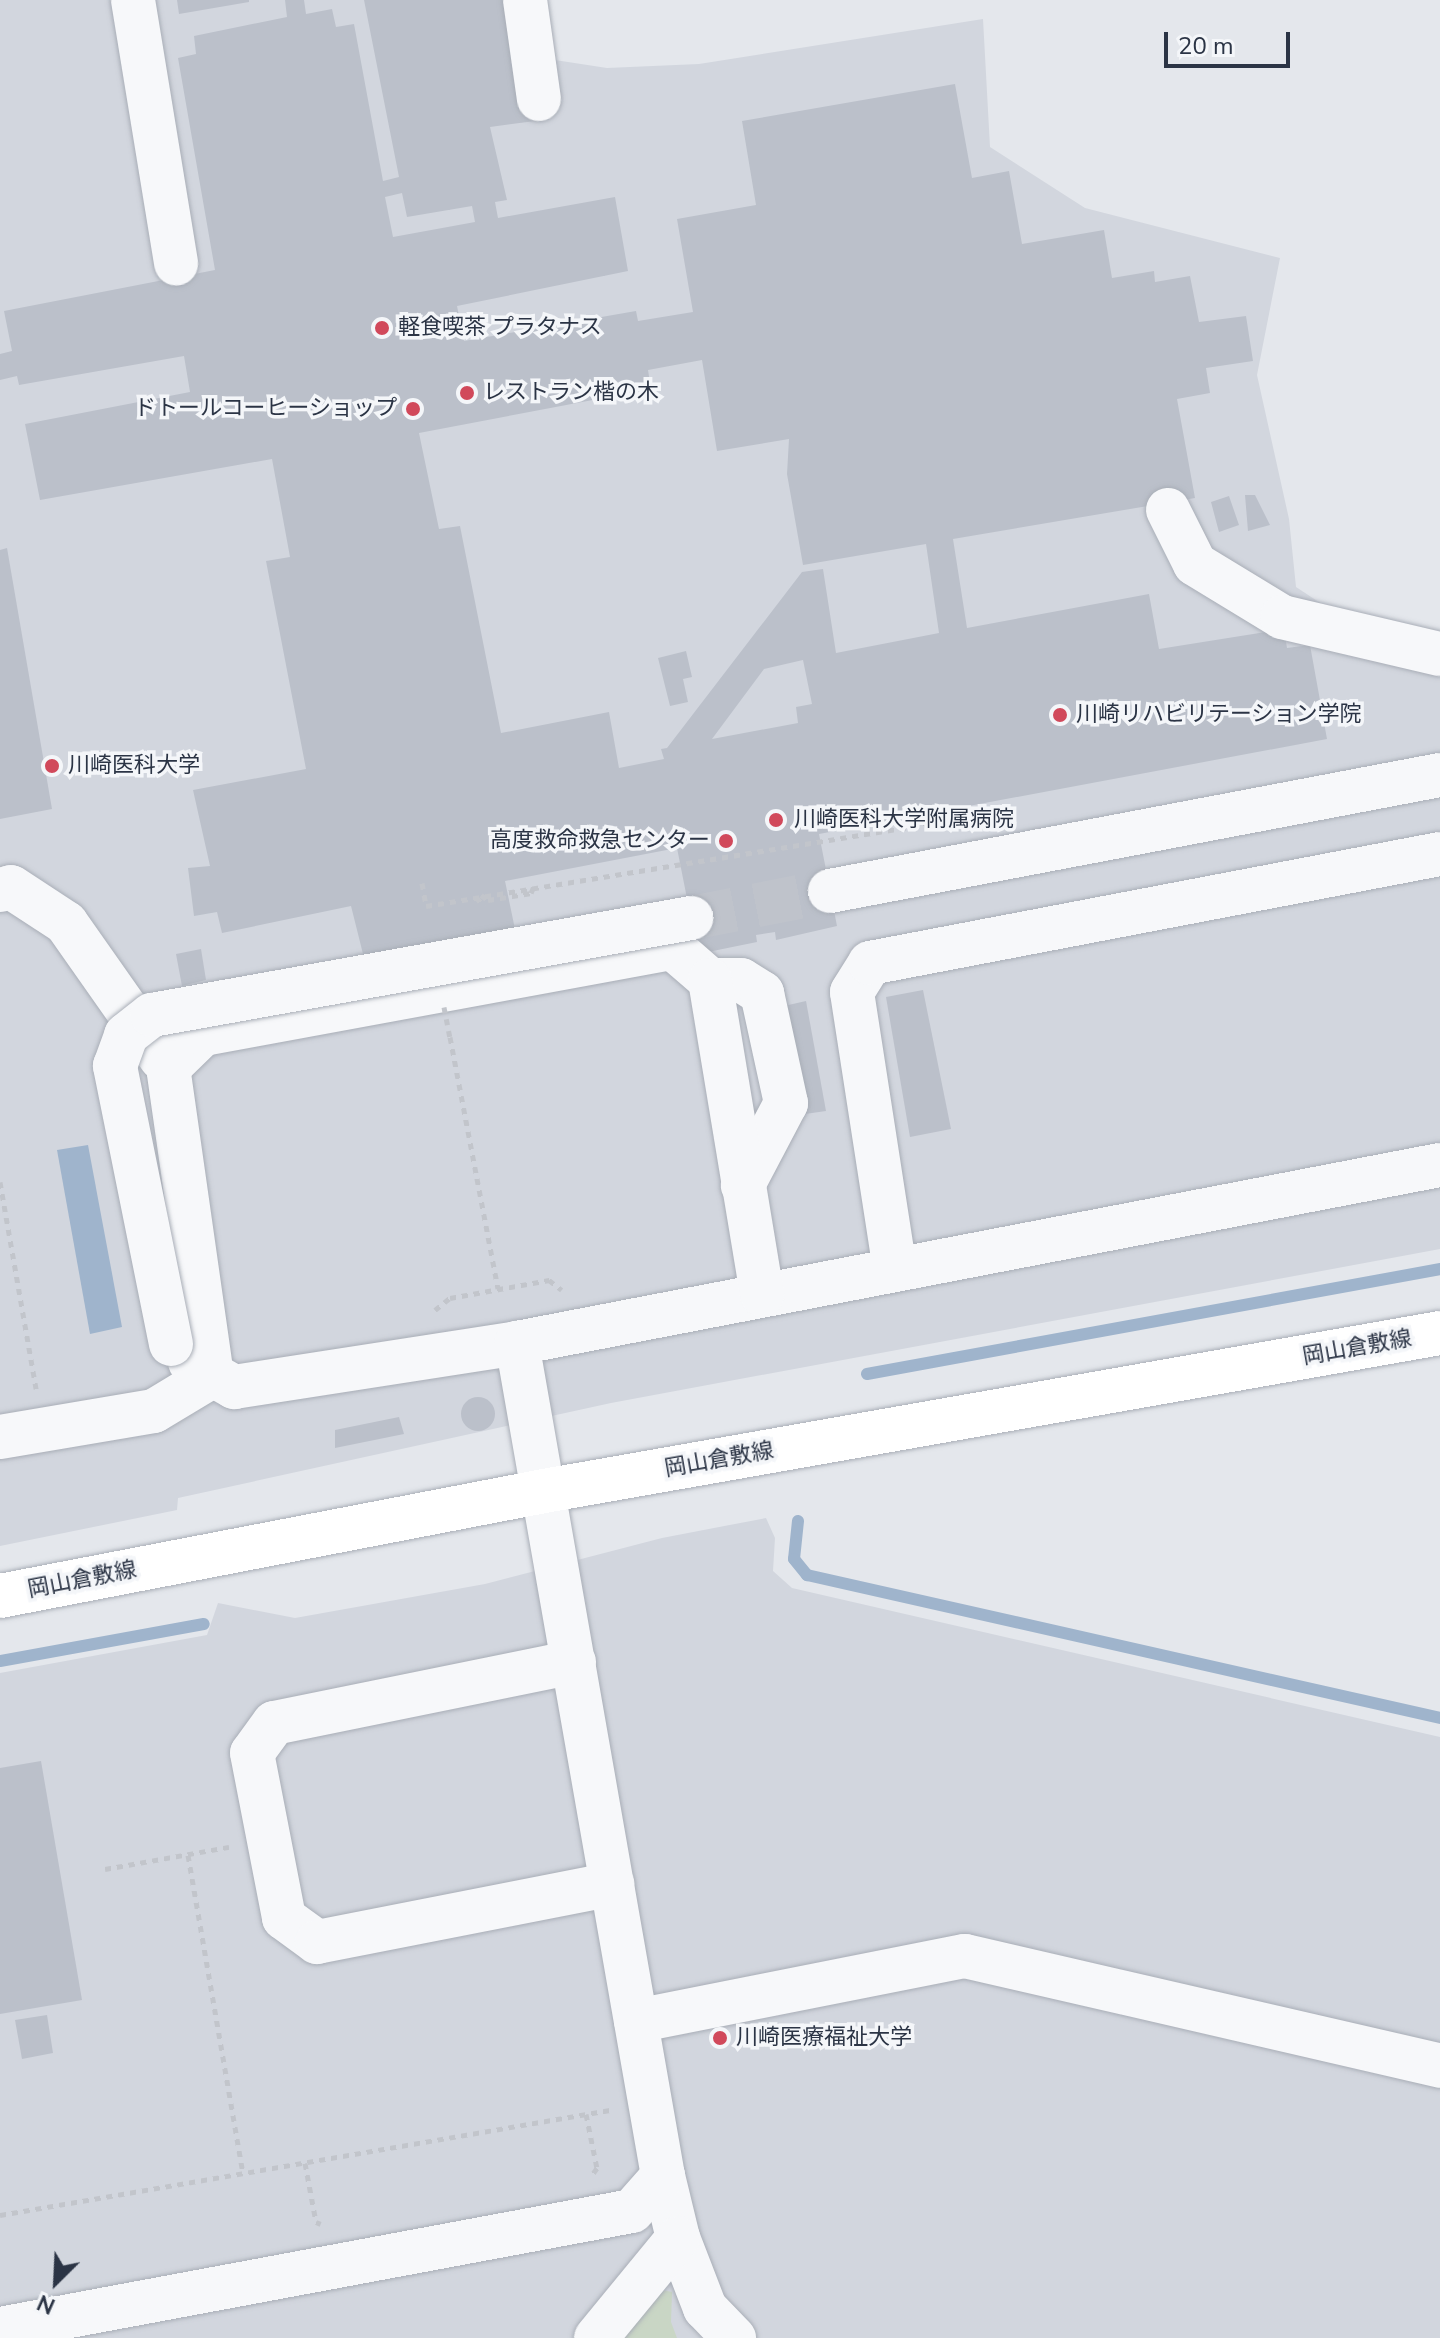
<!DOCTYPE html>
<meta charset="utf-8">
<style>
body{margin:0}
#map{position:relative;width:1440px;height:2338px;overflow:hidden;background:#e4e7ec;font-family:"Nunito Sans","Noto Sans JP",sans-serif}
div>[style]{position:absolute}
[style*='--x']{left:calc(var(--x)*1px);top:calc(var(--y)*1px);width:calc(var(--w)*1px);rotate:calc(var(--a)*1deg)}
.built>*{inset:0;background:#d2d6de}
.green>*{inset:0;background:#c9d6c5}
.water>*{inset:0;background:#9fb4cc}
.stream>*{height:12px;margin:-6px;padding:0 6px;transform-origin:6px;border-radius:6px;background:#9fb4cc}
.building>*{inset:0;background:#bbc0ca}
.round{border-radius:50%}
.minor-tunnel>*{height:44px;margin-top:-22px;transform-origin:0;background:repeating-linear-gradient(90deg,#bfc3cb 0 44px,transparent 0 66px)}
.path>*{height:5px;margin-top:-2.5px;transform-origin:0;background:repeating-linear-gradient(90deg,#c2c5cb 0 6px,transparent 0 12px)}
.roads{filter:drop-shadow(0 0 2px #a9aeb7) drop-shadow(0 0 2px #a9aeb7)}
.minor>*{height:44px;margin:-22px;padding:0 22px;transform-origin:22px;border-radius:22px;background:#f7f8fa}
.major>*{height:44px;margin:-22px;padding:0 22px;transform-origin:22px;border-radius:22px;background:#fff}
.path-bridge>*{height:5px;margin-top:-2.5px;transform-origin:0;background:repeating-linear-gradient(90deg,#c2c5cb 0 6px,transparent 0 12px)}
.bridges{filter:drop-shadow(0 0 2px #a9aeb7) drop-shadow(0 0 2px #a9aeb7)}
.minor-bridge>*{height:44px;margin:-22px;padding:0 22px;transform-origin:22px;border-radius:22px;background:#f7f8fa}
.dots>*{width:22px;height:22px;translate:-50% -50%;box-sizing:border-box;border:4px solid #f4f6f9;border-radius:50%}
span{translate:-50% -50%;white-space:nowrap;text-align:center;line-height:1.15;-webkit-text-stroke:7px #f4f6f9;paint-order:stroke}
.poi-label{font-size:22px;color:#2b3445}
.left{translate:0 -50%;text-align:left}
.right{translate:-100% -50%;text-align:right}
.street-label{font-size:22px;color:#2b3445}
.north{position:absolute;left:16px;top:2242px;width:80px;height:80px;-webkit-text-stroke:6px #f4f6f9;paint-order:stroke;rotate:204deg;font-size:22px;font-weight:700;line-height:32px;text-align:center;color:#2b3445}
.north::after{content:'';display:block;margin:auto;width:28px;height:36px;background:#2b3445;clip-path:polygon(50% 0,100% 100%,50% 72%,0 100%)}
.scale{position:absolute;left:1164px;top:32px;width:126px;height:36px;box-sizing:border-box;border:4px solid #2b3445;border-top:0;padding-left:10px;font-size:24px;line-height:28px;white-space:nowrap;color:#2b3445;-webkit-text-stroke:6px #f4f6f9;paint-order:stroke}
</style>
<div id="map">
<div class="built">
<div style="clip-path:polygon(0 0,539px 0,555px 60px,607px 68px,699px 64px,983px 19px,990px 147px,1085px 208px,1280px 258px,1257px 375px,1289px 519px,1296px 587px,1331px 610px,1440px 642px,1440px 1249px,611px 1403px,178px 1498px,177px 1510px,0 1546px)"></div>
<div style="clip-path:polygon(766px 1518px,775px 1538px,773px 1571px,792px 1588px,1440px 1737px,1440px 2338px,0 2338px,0 1673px,207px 1635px,218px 1603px,295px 1618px,485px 1584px,662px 1538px)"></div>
</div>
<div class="green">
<div style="clip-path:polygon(657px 2289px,672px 2292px,671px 2322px,677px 2338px,617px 2338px)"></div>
</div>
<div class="water">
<div style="clip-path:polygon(88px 1145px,122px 1327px,90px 1334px,57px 1150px)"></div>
</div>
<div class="stream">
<div style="--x:867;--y:1374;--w:583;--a:-10.38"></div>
<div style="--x:798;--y:1521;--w:38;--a:96"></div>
<div style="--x:794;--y:1559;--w:21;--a:51"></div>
<div style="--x:807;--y:1575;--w:649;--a:12.73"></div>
<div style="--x:0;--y:1661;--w:207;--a:-10.3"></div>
</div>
<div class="building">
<div style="clip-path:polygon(177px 0,249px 0,249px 2px,179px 14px)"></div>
<div style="clip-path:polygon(evenodd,285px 0,304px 0,306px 14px,332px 9px,336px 27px,354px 24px,383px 181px,399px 177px,364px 0,512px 0,535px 121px,490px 127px,507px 200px,495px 202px,498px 218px,615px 197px,628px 271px,457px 306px,464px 341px,636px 311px,638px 321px,693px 312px,677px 219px,756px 205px,742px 121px,955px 84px,972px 178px,1009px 171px,1022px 244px,1104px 230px,1112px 278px,1154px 271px,1155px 282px,1190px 276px,1199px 322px,1246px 316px,1253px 361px,1206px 368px,1210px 393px,1177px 399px,1195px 498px,953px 539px,967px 628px,1149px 594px,1159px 649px,1284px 629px,1287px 648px,1310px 645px,1327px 739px,819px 834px,837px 926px,776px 940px,775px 932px,756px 935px,757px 942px,698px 954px,677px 848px,505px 881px,516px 934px,365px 962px,351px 906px,222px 933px,217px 912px,194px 916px,188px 868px,210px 866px,193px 790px,306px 769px,266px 561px,290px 557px,272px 459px,40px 500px,25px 424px,190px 392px,184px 356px,19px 385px,17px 376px,0 380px,0 354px,12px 351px,4px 311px,215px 270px,178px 58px,196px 54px,194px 36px,287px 17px,285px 0,402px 193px,407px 217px,472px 206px,475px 222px,393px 237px,385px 197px,402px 193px,285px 0,702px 360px,717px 451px,789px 439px,787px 474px,803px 565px,926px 544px,939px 633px,836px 653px,823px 569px,802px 572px,667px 748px,661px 749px,664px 759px,619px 768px,609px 712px,501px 733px,460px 526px,439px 529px,419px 433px,651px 389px,648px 370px,702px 360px,285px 0,803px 660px,812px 704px,796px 707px,798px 723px,712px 739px,764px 669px,803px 660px)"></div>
<div style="clip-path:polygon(1245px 495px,1255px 495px,1270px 525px,1248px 531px)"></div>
<div style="clip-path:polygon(1229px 496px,1239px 525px,1219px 532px,1211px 502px)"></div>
<div style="clip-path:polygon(7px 548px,52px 809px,0 819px,0 550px)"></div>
<div style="clip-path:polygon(686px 651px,692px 677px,683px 679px,688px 702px,670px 706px,658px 658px)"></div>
<div style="clip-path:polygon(201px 949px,206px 980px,182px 986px,176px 954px)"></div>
<div style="clip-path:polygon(923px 990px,951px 1129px,910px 1137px,886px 997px)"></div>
<div style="clip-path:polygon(806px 1001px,826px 1111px,805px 1114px,784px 1006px)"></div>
<div class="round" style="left:461px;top:1397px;width:34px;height:34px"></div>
<div style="clip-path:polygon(399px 1417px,404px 1434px,335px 1448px,335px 1430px)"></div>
<div style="clip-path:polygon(41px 1761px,82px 2000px,0 2014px,0 1768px)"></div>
<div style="clip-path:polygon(47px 2015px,53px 2053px,22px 2059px,15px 2020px)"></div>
</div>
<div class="minor-tunnel">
<div style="--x:691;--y:918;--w:142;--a:-11"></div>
</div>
<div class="path">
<div style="--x:422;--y:883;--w:23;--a:80"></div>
<div style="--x:426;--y:906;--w:514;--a:-9.3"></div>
<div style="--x:481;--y:895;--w:9;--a:36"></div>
<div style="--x:488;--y:900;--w:44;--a:-9.2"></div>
<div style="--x:531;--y:893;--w:8;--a:-67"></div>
<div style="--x:476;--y:897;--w:12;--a:48"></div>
<div style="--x:450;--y:1037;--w:256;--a:79.2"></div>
<div style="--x:0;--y:1182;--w:210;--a:80.1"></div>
<div style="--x:435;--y:1310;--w:19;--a:-39"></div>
<div style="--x:450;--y:1298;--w:101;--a:-10.3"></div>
<div style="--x:549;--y:1280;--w:16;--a:38"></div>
<div style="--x:188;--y:1855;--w:322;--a:80.2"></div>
<div style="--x:105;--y:1869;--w:126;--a:-10.1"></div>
<div style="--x:586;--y:2114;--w:55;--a:78.5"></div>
<div style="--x:597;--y:2168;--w:9;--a:126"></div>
<div style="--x:305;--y:2163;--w:60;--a:79.4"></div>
<div style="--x:316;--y:2222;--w:5;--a:22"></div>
<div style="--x:0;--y:2215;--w:619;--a:-9.77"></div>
</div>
<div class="roads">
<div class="minor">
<div style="--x:133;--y:0;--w:267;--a:80.7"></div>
<div style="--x:525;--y:0;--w:100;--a:82"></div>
<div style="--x:1168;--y:510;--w:60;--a:63.4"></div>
<div style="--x:1195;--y:564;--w:102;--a:31.3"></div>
<div style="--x:1282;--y:617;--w:162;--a:13.2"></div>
<div style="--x:0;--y:890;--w:11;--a:-15"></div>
<div style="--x:11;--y:887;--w:66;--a:33.2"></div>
<div style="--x:66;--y:923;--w:165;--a:54.9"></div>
<div style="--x:830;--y:891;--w:621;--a:-10.77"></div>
<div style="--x:710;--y:980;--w:31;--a:0"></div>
<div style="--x:741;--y:980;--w:25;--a:32"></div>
<div style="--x:762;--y:993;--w:113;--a:77.7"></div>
<div style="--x:786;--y:1103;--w:93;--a:117.7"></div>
<div style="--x:895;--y:1270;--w:281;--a:-98.8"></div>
<div style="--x:852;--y:992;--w:34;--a:-58"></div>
<div style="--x:870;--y:963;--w:580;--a:-10.83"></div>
<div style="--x:190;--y:1362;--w:51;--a:29.6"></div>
<div style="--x:234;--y:1387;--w:286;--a:-8.8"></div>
<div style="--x:517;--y:1343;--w:940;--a:-10.92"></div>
<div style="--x:0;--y:1437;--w:156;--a:-9.6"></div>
<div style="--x:154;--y:1411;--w:68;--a:-31.1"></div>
<div style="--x:212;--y:1376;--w:311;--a:-98.1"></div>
<div style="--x:168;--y:1068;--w:49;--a:-44.2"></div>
<div style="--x:203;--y:1034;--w:478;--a:-10.4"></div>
<div style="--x:673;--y:948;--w:49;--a:40.9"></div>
<div style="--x:710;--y:980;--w:319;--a:80.6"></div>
<div style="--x:574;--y:1662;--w:306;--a:168.5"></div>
<div style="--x:274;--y:1723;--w:37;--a:126"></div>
<div style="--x:252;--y:1753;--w:168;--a:79"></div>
<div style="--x:284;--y:1918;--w:41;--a:36"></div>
<div style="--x:317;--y:1942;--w:301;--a:-11.1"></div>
<div style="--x:636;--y:2021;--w:335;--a:-11.2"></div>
<div style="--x:965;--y:1956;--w:488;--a:13"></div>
<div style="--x:663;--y:2176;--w:64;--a:76.4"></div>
<div style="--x:678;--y:2238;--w:75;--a:68.9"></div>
<div style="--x:705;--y:2308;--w:42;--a:46"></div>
<div style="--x:0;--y:2329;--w:643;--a:-10.58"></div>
<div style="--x:632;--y:2211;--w:47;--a:-48.5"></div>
<div style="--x:663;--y:2176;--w:846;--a:-99.94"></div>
<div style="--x:596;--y:2338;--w:129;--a:-50.6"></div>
</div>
<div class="major">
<div style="--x:0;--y:1596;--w:554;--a:-10.92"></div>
<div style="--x:544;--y:1491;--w:910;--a:-10"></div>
</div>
</div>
<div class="path-bridge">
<div style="--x:444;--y:1007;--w:31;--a:79"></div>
</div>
<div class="bridges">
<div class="minor-bridge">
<div style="--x:171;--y:1344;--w:284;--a:-101.4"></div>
<div style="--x:115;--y:1066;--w:33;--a:-70"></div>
<div style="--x:126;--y:1035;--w:33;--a:-38"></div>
<div style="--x:152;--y:1015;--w:548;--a:-10.2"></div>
</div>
</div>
<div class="dots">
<div style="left:382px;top:328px;background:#d1495b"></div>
<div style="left:467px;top:393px;background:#d1495b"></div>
<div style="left:413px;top:409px;background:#d1495b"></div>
<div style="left:1060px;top:715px;background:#d1495b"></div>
<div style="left:52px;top:766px;background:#d1495b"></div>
<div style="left:776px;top:820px;background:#d1495b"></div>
<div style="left:726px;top:841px;background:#d1495b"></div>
<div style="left:720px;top:2038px;background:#d1495b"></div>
</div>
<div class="poi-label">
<span class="left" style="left:398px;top:328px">軽食喫茶 プラタナス</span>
<span class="left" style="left:483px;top:393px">レストラン楷の木</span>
<span class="right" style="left:397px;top:409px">ドトールコーヒーショップ</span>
<span class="left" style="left:1076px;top:715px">川崎リハビリテーション学院</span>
<span class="left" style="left:68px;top:766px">川崎医科大学</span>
<span class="left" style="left:794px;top:820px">川崎医科大学附属病院</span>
<span class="right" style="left:710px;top:841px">高度救命救急センター</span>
<span class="left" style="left:736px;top:2038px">川崎医療福祉大学</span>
</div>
<div class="street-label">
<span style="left:1357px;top:1348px;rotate:-10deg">岡山倉敷線</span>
<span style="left:719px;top:1460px;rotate:-10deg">岡山倉敷線</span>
<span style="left:82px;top:1580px;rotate:-11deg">岡山倉敷線</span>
</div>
<div class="north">N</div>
<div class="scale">20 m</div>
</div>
